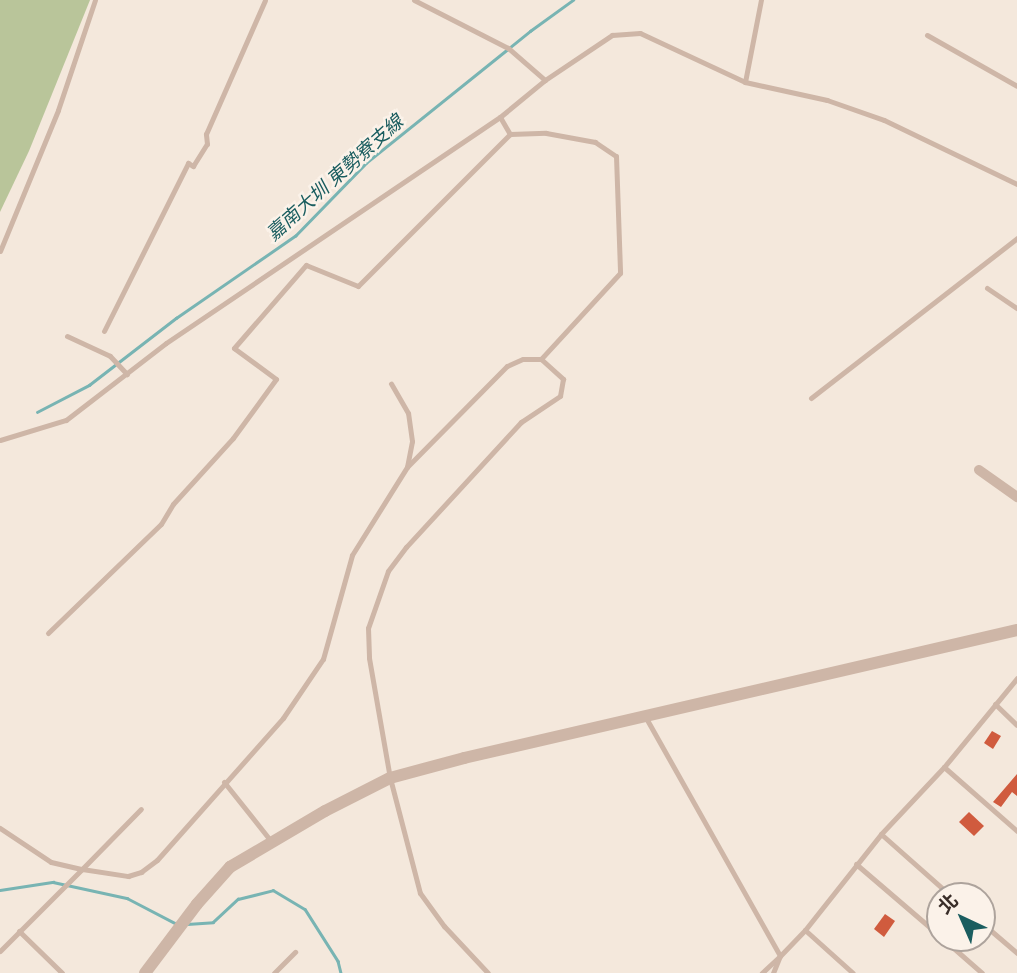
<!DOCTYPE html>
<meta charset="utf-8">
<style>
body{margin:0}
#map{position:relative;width:1017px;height:973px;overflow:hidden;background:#f4e8dc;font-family:"Noto Sans","Noto Sans TC",sans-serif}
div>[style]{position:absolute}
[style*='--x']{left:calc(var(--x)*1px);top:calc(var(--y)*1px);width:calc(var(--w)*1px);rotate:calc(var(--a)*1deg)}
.green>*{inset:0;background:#b9c59a}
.stream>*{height:2.5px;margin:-1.25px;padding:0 1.25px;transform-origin:1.25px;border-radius:1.25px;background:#78b4b3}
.building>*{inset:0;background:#d05b3e}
.service>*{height:5px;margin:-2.5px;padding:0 2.5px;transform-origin:2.5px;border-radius:2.5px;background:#ceb6a7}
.minor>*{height:10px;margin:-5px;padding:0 5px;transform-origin:5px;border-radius:5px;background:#ceb6a7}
.tertiary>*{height:12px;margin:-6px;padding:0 6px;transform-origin:6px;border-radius:6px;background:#ceb6a7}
span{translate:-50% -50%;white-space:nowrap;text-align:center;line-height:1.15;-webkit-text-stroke:5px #fbf2e9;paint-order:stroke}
.water-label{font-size:19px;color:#1a5d5f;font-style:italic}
.north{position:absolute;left:926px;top:882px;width:70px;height:70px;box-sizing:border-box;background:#fbf2e9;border:2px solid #ada39c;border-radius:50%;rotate:316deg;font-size:19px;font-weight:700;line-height:28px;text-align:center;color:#392d28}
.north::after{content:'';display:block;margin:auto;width:24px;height:32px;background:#1a5d5f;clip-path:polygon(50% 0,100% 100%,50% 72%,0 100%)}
</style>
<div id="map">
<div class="green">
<div style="clip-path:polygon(0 0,90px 0,29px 151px,0 212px)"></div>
</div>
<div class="stream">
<div style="--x:37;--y:412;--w:59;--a:-27.4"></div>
<div style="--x:89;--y:385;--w:110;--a:-37.6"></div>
<div style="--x:176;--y:318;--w:145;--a:-34.6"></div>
<div style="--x:295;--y:236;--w:102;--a:-45.8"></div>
<div style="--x:366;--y:163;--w:211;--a:-38.8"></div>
<div style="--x:530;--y:31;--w:53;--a:-35.8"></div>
<div style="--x:0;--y:890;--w:54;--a:-8.6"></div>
<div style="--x:53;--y:882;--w:76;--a:12.2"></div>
<div style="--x:127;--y:898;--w:56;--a:27.5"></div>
<div style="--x:187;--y:924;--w:26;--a:-4"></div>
<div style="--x:213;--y:922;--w:34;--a:-43"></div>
<div style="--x:238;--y:899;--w:36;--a:-14"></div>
<div style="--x:273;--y:890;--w:37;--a:31"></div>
<div style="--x:305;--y:909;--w:62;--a:57.6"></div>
<div style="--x:338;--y:961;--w:12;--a:76"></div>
</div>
<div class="building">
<div style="clip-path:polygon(992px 731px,1001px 736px,993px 749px,984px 743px)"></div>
<div style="clip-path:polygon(1017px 774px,1017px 796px,1012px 792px,1001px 807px,993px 802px)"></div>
<div style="clip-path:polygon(969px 812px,984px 826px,974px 836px,959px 822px)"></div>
<div style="clip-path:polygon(885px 914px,895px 921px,884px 937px,874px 929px)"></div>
</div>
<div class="service">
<div style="--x:414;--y:0;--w:106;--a:27.1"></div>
<div style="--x:508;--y:48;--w:49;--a:40.9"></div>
<div style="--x:545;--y:80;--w:81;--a:-33.9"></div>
<div style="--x:612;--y:35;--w:28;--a:-4"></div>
<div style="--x:640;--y:33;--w:116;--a:25"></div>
<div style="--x:745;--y:82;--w:84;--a:12.4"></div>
<div style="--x:827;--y:100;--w:60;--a:19.3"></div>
<div style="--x:884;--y:120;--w:148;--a:25.7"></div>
<div style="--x:927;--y:35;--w:103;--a:29.5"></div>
<div style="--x:745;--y:82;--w:84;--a:-79"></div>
<div style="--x:500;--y:117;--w:20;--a:60"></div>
<div style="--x:510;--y:134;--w:36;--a:-2"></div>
<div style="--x:546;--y:133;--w:50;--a:10.4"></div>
<div style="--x:595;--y:142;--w:25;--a:34"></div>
<div style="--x:616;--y:156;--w:117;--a:88"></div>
<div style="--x:620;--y:273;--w:117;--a:132.6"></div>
<div style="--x:0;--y:251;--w:152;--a:-67.6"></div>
<div style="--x:58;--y:110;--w:116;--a:-71.4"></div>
<div style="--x:987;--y:288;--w:36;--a:34"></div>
<div style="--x:104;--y:331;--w:188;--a:-63.4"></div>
<div style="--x:188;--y:163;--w:6;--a:31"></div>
<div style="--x:193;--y:166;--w:26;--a:-58"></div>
<div style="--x:207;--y:144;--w:10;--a:-96"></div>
<div style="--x:206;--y:134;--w:146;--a:-66.2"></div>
<div style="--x:67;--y:336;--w:47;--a:24.9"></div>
<div style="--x:110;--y:356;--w:25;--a:47"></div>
<div style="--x:811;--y:398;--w:261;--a:-37.8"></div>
<div style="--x:0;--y:440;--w:69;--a:-16.9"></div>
<div style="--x:66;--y:420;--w:126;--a:-37.6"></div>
<div style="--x:166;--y:343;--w:403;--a:-34.1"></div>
<div style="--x:500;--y:117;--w:58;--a:-39.4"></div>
<div style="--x:407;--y:467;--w:142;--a:-45.3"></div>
<div style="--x:507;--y:366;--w:17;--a:-24"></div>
<div style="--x:523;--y:359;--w:18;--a:0"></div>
<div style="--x:541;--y:359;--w:30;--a:42"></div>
<div style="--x:563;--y:379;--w:17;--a:100"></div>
<div style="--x:560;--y:396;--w:47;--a:146.3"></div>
<div style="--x:521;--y:422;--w:170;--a:132.6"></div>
<div style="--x:406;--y:547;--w:30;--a:127"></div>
<div style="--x:388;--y:571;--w:60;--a:109.3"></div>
<div style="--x:368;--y:628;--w:30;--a:88"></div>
<div style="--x:369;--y:658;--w:122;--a:80.1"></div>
<div style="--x:390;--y:778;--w:119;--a:75.4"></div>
<div style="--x:420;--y:893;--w:41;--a:54"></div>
<div style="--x:444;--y:926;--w:64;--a:46.9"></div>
<div style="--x:48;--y:633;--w:157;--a:-44"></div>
<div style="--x:161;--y:524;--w:23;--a:-59"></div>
<div style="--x:173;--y:504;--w:89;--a:-47.7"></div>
<div style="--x:233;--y:438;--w:73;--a:-53.9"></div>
<div style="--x:276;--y:379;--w:52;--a:-143.6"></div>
<div style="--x:234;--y:348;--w:110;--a:-49.1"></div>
<div style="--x:306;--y:265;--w:56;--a:22"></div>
<div style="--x:358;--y:286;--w:215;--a:-45"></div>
<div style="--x:995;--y:704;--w:30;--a:44"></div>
<div style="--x:646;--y:718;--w:273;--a:60.6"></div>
<div style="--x:780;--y:956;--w:25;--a:137"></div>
<div style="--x:944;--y:767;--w:97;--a:41.2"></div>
<div style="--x:224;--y:782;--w:75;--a:51.5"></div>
<div style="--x:0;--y:828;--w:61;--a:33.7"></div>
<div style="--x:51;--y:862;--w:32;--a:13"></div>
<div style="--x:82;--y:869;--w:84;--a:-45.5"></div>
<div style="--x:881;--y:834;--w:94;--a:41.5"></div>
<div style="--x:856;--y:864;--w:111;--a:40.6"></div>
<div style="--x:982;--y:923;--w:46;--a:40.6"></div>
<div style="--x:805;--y:930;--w:64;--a:41.9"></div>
<div style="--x:19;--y:931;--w:60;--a:44.3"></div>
<div style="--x:942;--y:938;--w:53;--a:41.2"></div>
<div style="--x:0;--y:951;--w:116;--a:-45"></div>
<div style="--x:82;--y:869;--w:47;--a:8.7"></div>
<div style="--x:128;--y:876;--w:14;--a:-17"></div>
<div style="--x:141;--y:872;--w:20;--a:-37"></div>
<div style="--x:157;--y:860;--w:190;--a:-48.4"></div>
<div style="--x:283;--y:718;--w:71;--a:-55.9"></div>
<div style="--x:323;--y:659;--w:108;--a:-74.4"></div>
<div style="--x:352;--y:555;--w:104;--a:-58"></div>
<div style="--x:407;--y:467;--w:26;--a:-79"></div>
<div style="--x:412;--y:441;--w:28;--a:-98"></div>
<div style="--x:408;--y:413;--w:34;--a:-120"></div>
<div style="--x:274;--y:973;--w:30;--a:-45"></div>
<div style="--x:773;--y:973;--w:18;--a:-68"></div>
<div style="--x:780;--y:956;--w:36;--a:-46"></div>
<div style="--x:805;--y:930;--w:122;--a:-51.6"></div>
<div style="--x:881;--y:834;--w:92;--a:-46.8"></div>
<div style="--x:944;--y:767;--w:115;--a:-50.6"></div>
</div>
<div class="minor">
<div style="--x:979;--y:470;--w:47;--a:35.4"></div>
</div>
<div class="tertiary">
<div style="--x:145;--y:973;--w:86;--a:-53"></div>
<div style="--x:197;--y:904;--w:50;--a:-48.3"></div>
<div style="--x:230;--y:867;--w:110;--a:-30.5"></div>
<div style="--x:325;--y:811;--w:73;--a:-26.9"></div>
<div style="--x:390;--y:778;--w:77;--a:-15.1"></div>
<div style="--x:464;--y:758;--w:568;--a:-13.03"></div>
</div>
<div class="water-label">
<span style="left:335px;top:178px;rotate:-42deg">嘉南大圳 東勢寮支線</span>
</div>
<div class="north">北</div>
</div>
